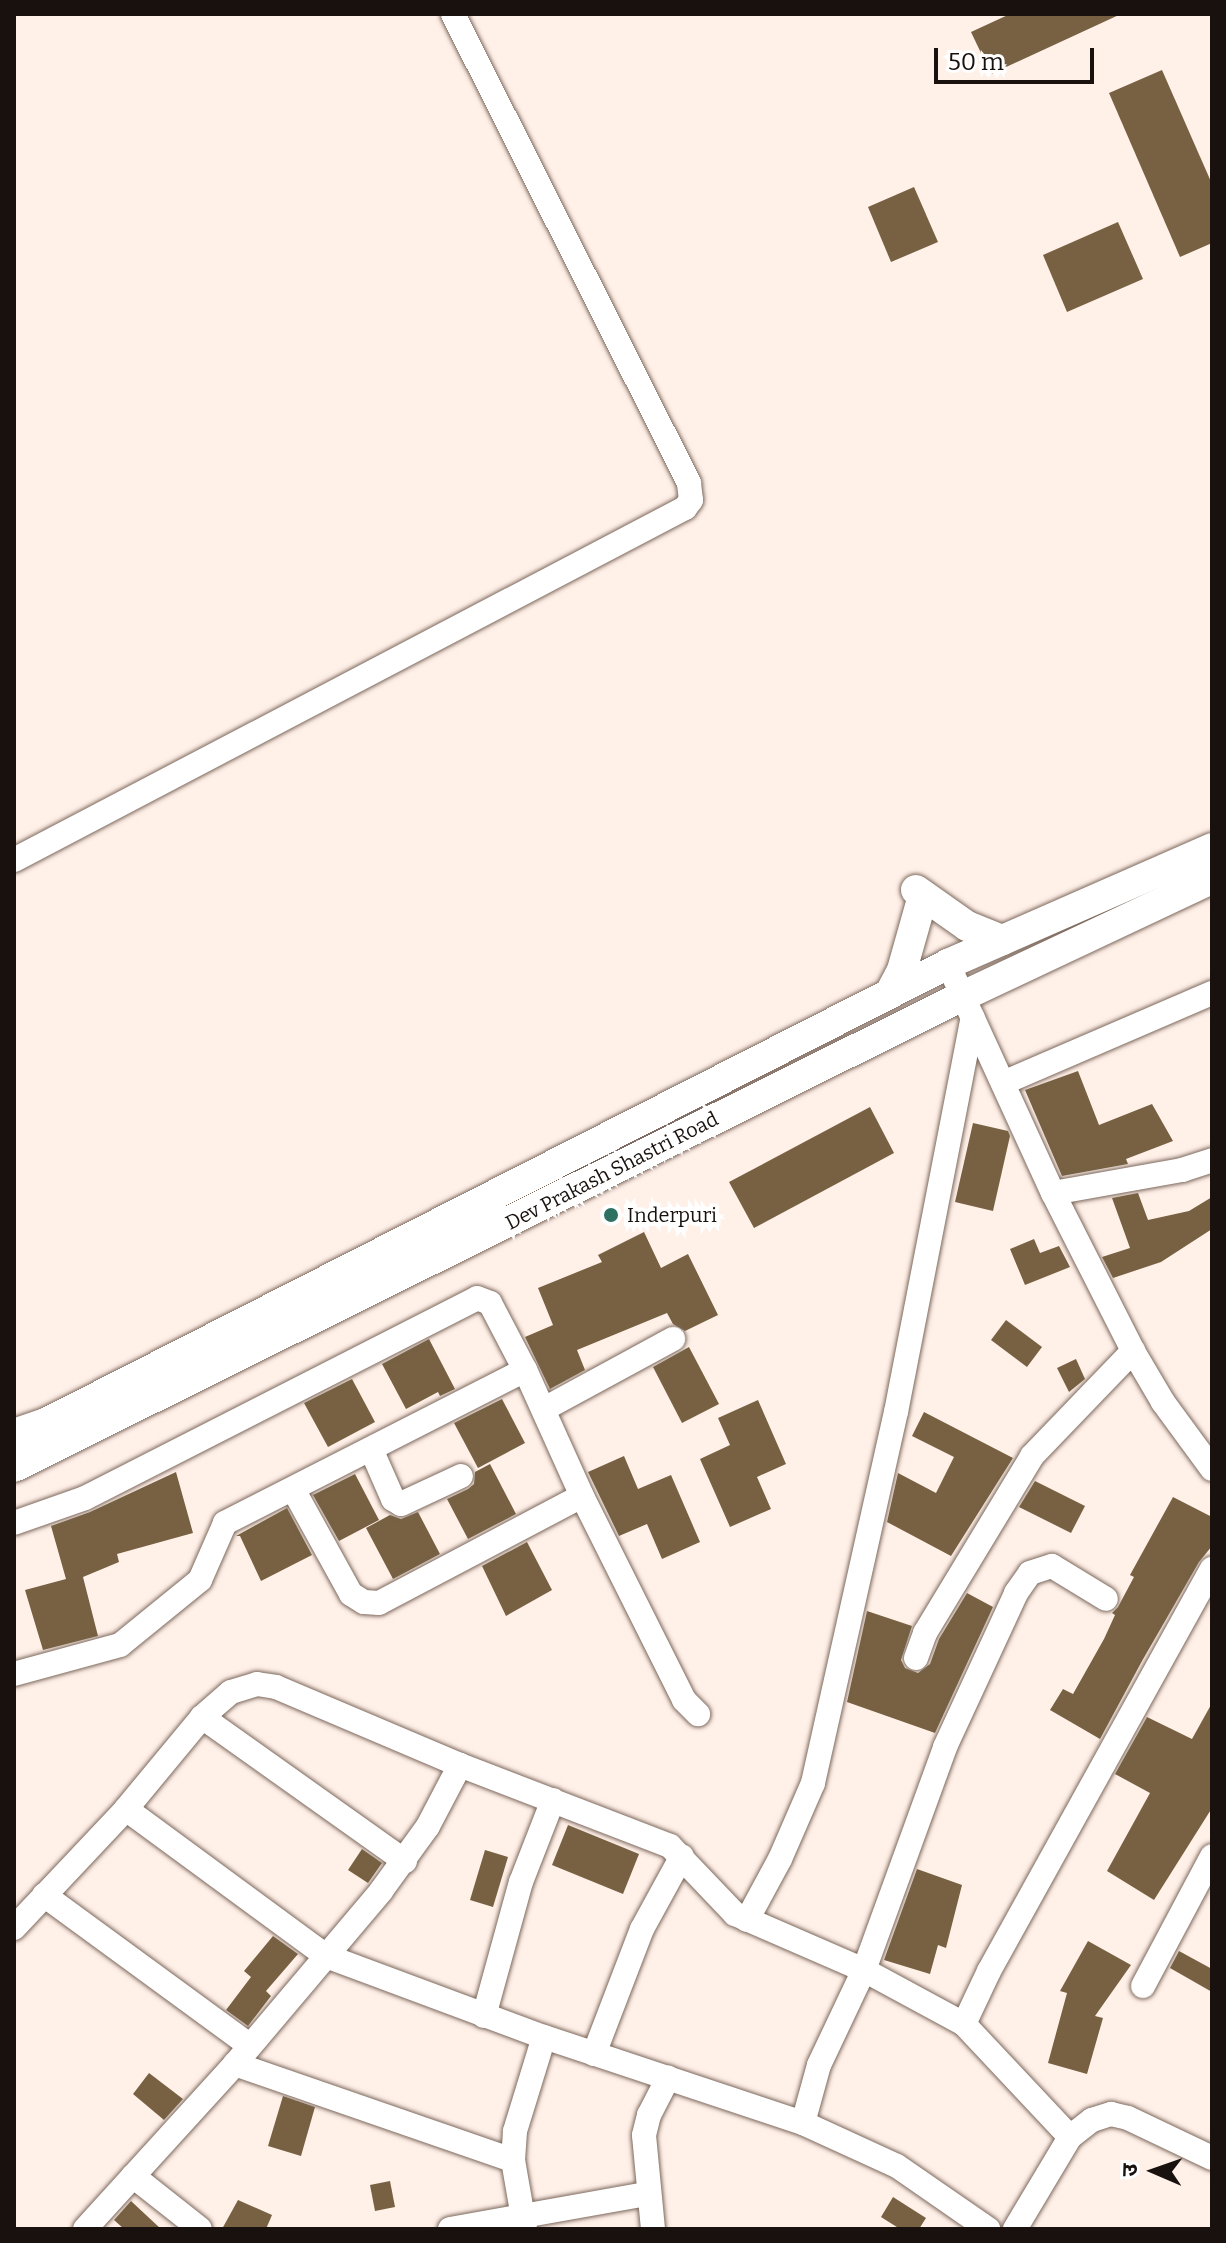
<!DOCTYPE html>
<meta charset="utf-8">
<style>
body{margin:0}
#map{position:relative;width:1226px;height:2243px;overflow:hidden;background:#fff0e8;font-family:Bitter,"Noto Sans Devanagari",serif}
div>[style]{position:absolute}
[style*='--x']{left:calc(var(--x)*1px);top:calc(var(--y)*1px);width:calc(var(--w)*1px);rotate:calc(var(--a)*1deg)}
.building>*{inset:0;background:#776142}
.roads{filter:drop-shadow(0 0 2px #7c685c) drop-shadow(0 0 2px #7c685c)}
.minor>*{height:24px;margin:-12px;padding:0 12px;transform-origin:12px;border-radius:12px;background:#fff}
.tertiary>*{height:30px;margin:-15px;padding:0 15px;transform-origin:15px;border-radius:15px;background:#fff}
.dots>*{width:22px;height:22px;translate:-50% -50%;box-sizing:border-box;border:4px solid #fff;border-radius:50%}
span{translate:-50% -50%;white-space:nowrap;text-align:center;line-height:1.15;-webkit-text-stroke:8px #fff;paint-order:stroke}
.street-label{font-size:20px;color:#19110d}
.poi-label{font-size:20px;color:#19110d}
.left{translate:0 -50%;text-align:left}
.frame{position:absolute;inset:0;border:16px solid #19110d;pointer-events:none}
.north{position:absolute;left:1114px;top:2131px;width:80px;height:80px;-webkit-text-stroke:6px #fff;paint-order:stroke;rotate:272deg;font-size:22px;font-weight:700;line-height:32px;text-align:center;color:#19110d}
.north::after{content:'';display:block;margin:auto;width:28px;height:36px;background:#19110d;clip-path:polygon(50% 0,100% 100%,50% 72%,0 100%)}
.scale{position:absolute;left:934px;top:48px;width:160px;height:36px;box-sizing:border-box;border:4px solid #19110d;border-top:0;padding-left:10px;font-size:24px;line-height:28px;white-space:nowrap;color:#19110d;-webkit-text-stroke:6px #fff;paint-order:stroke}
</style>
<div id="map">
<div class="building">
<div style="clip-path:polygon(1010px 14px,1121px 14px,991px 74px,971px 32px)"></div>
<div style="clip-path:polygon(1162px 70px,1212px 184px,1212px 243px,1180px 257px,1109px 93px)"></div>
<div style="clip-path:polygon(914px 187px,938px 242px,891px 262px,868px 207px)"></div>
<div style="clip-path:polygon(1118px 222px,1143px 279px,1067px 312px,1043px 255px)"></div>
<div style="clip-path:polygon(1078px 1071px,1099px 1125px,1152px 1104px,1173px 1141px,1126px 1159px,1128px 1164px,1062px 1176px,1025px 1090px)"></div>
<div style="clip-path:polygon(870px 1107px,894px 1153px,754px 1228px,729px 1182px)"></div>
<div style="clip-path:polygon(973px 1123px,1008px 1131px,1010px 1136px,993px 1211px,955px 1202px)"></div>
<div style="clip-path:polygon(1138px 1193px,1148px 1220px,1189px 1211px,1212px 1197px,1212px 1229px,1161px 1262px,1113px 1278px,1102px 1257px,1130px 1248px,1112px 1198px)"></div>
<div style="clip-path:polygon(644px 1232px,661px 1268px,688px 1254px,718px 1315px,685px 1331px,673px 1324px,667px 1313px,577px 1350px,585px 1370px,550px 1389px,525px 1337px,553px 1325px,538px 1288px,602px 1262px,598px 1255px)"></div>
<div style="clip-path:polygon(1034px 1239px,1040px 1253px,1059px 1246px,1070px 1267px,1025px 1285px,1010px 1249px)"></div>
<div style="clip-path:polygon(1006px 1320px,1042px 1347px,1027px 1367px,991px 1340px)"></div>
<div style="clip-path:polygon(429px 1339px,455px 1389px,440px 1396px,438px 1392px,406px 1409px,382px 1364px)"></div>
<div style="clip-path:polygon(689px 1347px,719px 1404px,682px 1423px,653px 1367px)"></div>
<div style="clip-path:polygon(1076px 1359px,1085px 1379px,1069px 1392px,1057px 1368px)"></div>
<div style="clip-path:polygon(352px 1379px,375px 1422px,328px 1447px,304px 1403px)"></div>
<div style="clip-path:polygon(502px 1399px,525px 1443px,478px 1468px,454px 1423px)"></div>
<div style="clip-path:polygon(758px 1400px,786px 1464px,757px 1477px,771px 1509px,730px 1527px,700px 1459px,730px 1445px,718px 1418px)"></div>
<div style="clip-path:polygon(924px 1412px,1013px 1458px,951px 1556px,887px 1522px,898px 1473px,936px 1493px,954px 1457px,912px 1436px)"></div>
<div style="clip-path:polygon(624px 1456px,638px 1489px,671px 1475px,700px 1542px,662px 1559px,647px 1524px,619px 1536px,588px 1472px)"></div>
<div style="clip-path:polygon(490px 1464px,516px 1514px,468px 1539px,447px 1499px,468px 1489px,474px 1484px,475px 1472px)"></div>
<div style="clip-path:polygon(176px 1472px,193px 1533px,117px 1554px,119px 1562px,83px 1577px,98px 1636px,43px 1650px,25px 1590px,66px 1579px,51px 1526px,90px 1512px)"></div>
<div style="clip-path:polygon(355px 1474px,379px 1520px,339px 1541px,313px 1495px)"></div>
<div style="clip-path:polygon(1035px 1481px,1085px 1506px,1071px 1533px,1019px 1507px)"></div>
<div style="clip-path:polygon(1173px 1497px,1212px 1517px,1212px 1546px,1199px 1562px,1142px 1661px,1100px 1739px,1050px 1710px,1063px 1689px,1073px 1694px,1104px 1639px,1115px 1615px,1112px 1613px,1118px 1607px,1134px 1577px,1130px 1575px)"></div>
<div style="clip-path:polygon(287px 1508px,312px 1555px,261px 1581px,240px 1536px,236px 1536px)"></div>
<div style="clip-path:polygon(418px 1512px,440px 1554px,393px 1579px,366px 1528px,390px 1515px,401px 1519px)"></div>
<div style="clip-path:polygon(527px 1542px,552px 1590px,506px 1616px,482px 1566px)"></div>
<div style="clip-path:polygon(967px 1593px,993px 1607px,935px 1733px,847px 1702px,867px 1611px,912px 1626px,901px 1660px,905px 1668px,918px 1673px,930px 1664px,939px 1639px)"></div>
<div style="clip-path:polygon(1212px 1703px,1212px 1808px,1154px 1900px,1107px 1871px,1150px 1793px,1115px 1774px,1147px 1717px,1192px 1739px)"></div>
<div style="clip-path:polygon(568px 1825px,639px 1854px,623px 1894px,552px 1865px)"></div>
<div style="clip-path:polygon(362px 1849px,382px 1863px,368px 1883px,348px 1870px)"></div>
<div style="clip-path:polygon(485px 1850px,508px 1857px,493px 1907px,470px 1900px)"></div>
<div style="clip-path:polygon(917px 1869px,962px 1885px,946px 1948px,938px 1945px,930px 1974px,884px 1960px)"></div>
<div style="clip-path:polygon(273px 1936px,298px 1954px,266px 1991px,271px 1996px,248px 2026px,226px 2010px,251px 1977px,244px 1971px)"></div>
<div style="clip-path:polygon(1088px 1941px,1131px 1965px,1095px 2016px,1103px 2018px,1087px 2074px,1048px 2063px,1067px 1993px,1060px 1991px)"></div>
<div style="clip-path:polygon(1179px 1951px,1212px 1969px,1212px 1992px,1170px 1968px)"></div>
<div style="clip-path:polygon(149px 2073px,183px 2099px,164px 2120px,133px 2094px)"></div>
<div style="clip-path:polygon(283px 2096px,315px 2107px,301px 2156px,268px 2146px)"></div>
<div style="clip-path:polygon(390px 2181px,395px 2207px,375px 2211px,370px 2185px)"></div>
<div style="clip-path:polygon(893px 2197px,926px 2218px,919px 2229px,900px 2229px,881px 2217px)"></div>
<div style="clip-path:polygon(238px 2200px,272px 2215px,266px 2229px,222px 2229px)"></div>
<div style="clip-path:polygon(131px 2201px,161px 2229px,124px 2229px,114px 2220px)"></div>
</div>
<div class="roads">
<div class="minor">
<div style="--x:14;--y:860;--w:758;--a:-27.68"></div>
<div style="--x:685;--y:508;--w:10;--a:-53"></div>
<div style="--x:691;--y:500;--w:17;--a:-97"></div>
<div style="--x:689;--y:483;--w:525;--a:-116.71"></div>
<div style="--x:948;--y:964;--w:252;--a:65.4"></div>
<div style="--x:1053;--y:1193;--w:177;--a:63.1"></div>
<div style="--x:1133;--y:1351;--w:59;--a:59.5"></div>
<div style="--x:1163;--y:1402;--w:83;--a:53.8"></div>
<div style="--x:1003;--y:1083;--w:228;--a:-23.3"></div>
<div style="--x:1053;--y:1193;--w:131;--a:-10.1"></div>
<div style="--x:1182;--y:1170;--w:32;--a:-18"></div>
<div style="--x:544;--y:1409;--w:147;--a:-28.5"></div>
<div style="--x:371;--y:1449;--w:55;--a:66.3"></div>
<div style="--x:393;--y:1499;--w:9;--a:32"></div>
<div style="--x:401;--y:1504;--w:66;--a:-25"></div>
<div style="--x:293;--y:1489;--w:120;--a:61.1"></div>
<div style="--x:351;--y:1594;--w:15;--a:32"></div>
<div style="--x:364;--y:1602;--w:15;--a:4"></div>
<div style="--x:379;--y:1603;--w:229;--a:-27.8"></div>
<div style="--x:582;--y:1496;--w:138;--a:-114.3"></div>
<div style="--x:582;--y:1496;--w:228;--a:63.4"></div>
<div style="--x:684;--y:1700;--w:20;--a:45"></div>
<div style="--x:14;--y:1523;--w:75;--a:-19.4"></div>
<div style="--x:85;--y:1498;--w:440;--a:-27"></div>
<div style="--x:477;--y:1298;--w:14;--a:21"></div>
<div style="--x:490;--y:1303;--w:76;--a:62.4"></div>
<div style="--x:525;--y:1370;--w:337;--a:153"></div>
<div style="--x:225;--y:1523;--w:62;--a:113.7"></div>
<div style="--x:200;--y:1580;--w:103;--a:140.9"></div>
<div style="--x:120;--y:1645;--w:110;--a:164.7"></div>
<div style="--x:916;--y:1658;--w:27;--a:-70"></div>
<div style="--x:925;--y:1633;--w:207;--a:-58.8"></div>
<div style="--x:1032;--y:1456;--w:146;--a:-46.1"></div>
<div style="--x:202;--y:1717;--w:249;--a:35.4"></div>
<div style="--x:126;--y:1809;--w:248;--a:36.3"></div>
<div style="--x:326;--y:1956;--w:233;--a:20.4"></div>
<div style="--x:544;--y:2037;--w:273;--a:18.4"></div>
<div style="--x:803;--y:2123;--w:103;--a:24.6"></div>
<div style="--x:897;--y:2166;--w:111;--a:34.7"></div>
<div style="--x:44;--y:1895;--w:254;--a:36.2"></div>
<div style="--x:747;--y:1920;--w:69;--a:-61.6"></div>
<div style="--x:780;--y:1859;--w:83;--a:-66.5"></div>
<div style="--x:813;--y:1783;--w:380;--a:-77.4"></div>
<div style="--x:896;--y:1412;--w:402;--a:-79"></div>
<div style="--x:14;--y:1928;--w:163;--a:-46.7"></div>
<div style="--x:126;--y:1809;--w:119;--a:-50.4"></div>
<div style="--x:202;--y:1717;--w:38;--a:-41"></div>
<div style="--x:231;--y:1692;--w:27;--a:-17"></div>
<div style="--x:257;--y:1684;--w:19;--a:9"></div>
<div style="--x:276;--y:1687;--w:200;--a:23"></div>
<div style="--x:460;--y:1765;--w:225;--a:21.1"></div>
<div style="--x:670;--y:1846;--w:94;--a:46.3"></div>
<div style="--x:735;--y:1914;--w:141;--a:23.5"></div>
<div style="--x:864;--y:1970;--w:114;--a:28.4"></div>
<div style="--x:1143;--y:1986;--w:147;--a:-62"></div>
<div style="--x:484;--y:2016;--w:139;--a:-74.6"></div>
<div style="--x:521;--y:1882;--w:88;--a:-68.7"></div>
<div style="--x:594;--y:2054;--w:134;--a:-69"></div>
<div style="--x:642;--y:1929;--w:83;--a:-61.3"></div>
<div style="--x:235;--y:2064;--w:294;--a:19.1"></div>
<div style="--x:803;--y:2123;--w:60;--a:-74.6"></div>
<div style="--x:819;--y:2065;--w:105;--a:-64.7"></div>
<div style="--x:864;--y:1970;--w:237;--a:-70"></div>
<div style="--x:945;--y:1747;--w:170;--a:-65.2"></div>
<div style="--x:1016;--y:1593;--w:24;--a:-55"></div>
<div style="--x:1030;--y:1573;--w:23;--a:-18"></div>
<div style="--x:1052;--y:1566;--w:63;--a:31.4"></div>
<div style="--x:1070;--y:2137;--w:155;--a:-133.2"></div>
<div style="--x:964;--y:2024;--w:59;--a:-64.7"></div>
<div style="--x:989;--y:1971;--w:460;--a:-61"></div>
<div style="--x:133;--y:2176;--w:85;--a:38.3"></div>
<div style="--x:85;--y:2229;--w:223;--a:-47.7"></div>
<div style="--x:235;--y:2064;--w:226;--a:-49.8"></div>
<div style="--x:381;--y:1891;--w:80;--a:-54.1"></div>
<div style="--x:428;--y:1826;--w:69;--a:-62.3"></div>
<div style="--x:450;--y:2229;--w:200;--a:-10.1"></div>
<div style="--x:525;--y:2229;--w:70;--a:-99.9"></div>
<div style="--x:513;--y:2160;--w:29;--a:-86"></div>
<div style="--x:515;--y:2131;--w:98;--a:-72.9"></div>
<div style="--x:653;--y:2229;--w:94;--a:-95.5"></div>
<div style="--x:644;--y:2135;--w:21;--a:-76"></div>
<div style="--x:649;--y:2115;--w:42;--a:-62.8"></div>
<div style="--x:1015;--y:2229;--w:107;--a:-59.1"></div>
<div style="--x:1070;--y:2137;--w:28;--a:-38"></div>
<div style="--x:1092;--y:2120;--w:20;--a:-18"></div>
<div style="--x:1111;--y:2114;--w:17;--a:13"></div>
<div style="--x:1128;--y:2118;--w:93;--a:25.5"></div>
</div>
<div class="tertiary">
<div style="--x:916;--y:890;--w:62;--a:35.2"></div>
<div style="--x:967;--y:926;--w:38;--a:22"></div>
<div style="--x:890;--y:993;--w:26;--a:-62"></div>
<div style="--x:902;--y:970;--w:70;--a:-74.2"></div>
<div style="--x:14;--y:1434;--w:36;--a:-19"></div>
<div style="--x:48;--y:1422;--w:1010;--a:-26.97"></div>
<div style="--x:948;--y:964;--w:288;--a:-23.7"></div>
<div style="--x:14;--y:1467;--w:1059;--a:-26.4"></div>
<div style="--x:963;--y:996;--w:275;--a:-25.2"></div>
</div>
</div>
<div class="dots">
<div style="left:611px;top:1215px;background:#2d7163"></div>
</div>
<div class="street-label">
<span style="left:612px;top:1171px;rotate:-27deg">Dev Prakash Shastri Road</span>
</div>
<div class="poi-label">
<span class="left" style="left:627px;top:1215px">Inderpuri</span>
</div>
<div class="frame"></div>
<div class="north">उ</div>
<div class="scale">50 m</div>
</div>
